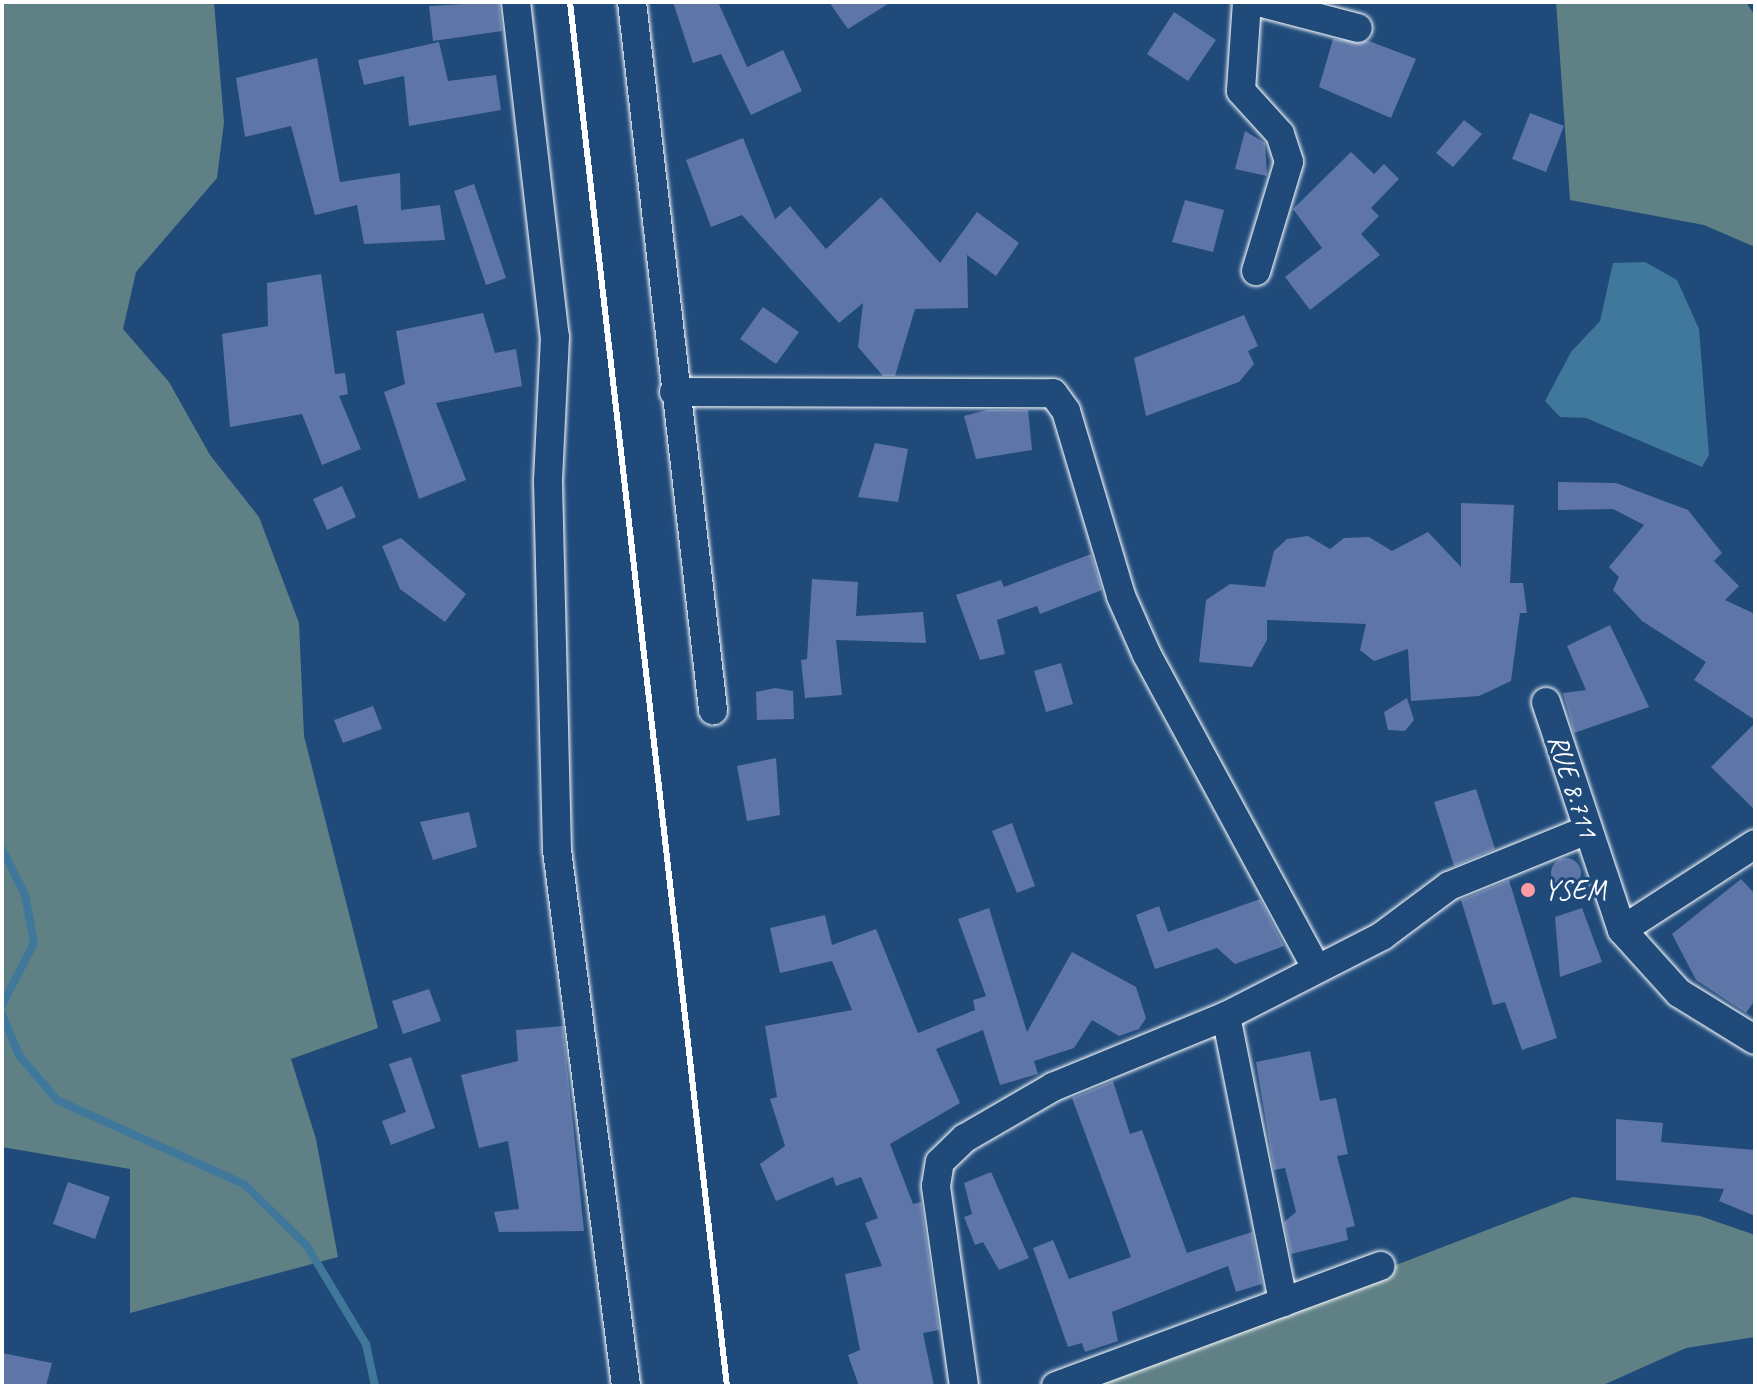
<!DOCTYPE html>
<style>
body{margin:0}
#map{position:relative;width:1757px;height:1388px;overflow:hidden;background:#1f4a7a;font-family:Caveat,sans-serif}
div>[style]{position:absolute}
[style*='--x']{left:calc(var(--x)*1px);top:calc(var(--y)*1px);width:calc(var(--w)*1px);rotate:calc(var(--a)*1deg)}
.green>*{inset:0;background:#5f8186}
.water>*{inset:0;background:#40789b}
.stream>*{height:8px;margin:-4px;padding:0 4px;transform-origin:4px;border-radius:4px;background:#40789b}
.building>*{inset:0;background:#5d76a7}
.round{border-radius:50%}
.roads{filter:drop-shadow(0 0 2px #fff) drop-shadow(0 0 2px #fff)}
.street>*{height:28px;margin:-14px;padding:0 14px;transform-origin:14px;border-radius:14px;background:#1f4a7a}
.rail>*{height:6px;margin:-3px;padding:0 3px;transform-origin:3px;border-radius:3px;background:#fff}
.dots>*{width:22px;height:22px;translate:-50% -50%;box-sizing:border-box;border:4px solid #1f4a7a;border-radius:50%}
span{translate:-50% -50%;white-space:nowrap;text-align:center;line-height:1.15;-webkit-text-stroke:6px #1f4a7a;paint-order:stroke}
.street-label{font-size:28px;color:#fff}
.poi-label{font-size:28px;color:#fff}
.left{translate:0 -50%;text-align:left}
.frame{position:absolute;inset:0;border:4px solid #fff;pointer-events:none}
</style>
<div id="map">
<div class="green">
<div style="clip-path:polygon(2px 2px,214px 2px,224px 122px,217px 178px,136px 272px,123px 329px,169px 382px,210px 455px,259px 517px,299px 623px,304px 736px,378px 1028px,291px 1059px,316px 1139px,338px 1257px,130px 1313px,130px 1169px,2px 1147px)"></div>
<div style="clip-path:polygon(1556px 2px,1746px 2px,1755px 16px,1755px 247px,1704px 225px,1570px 200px)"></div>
<div style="clip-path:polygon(1573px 1197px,1700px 1216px,1755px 1235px,1755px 1337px,1686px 1348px,1601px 1386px,1081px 1386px)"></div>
</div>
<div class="water">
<div style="clip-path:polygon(1645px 262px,1677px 280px,1699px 329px,1709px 455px,1702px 467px,1586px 418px,1560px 417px,1545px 401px,1571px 352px,1600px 321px,1613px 263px)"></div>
</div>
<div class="stream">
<div style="--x:2;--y:849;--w:51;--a:63.4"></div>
<div style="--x:25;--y:895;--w:49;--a:79.4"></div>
<div style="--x:34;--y:943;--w:70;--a:117.3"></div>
<div style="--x:2;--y:1014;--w:44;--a:67.5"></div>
<div style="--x:19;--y:1055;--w:59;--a:49.8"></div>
<div style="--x:57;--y:1100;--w:205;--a:24.2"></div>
<div style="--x:244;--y:1184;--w:88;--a:44.5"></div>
<div style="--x:307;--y:1246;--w:114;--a:59"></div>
<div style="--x:366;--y:1344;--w:43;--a:77.9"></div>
</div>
<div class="building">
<div style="clip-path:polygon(499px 2px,502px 31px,433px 41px,429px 6px)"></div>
<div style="clip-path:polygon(673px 2px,718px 2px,747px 67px,783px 50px,802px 91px,751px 115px,721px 54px,693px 63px)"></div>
<div style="clip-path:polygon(829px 2px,891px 2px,848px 29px)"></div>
<div style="clip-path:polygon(1174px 12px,1216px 40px,1188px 81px,1147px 54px)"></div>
<div style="clip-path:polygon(1333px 39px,1369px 41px,1416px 59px,1391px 118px,1319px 87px)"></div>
<div style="clip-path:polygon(439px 42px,448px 81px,496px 75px,501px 110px,409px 126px,404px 76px,364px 85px,358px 60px)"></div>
<div style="clip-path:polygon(317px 58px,340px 182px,400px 173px,401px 210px,440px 205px,445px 240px,364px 244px,357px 205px,315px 215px,291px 126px,245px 137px,236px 78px)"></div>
<div style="clip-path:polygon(1530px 113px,1564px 126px,1546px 172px,1512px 159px)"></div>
<div style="clip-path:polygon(1464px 120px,1482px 134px,1453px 167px,1436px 153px)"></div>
<div style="clip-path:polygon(1245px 131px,1265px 143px,1267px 176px,1235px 169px)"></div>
<div style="clip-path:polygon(743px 138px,775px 219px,790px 206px,826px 249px,881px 197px,940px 263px,977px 212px,1019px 243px,996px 276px,967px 255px,968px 308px,915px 309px,895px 376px,883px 376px,858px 347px,863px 303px,839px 323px,742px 215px,711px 227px,686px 160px)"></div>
<div style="clip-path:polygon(1351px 152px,1374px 174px,1384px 164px,1399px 179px,1371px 208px,1379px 216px,1361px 234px,1380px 255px,1310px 310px,1285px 277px,1322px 248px,1293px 209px)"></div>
<div style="clip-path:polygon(474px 184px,506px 278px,486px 285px,454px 191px)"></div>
<div style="clip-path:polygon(1185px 200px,1224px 210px,1213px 252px,1172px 242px)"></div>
<div style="clip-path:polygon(321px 274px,335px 374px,345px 373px,348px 394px,339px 396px,361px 449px,322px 465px,302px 414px,230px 427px,222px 334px,268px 326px,267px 283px)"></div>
<div style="clip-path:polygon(763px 307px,799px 332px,776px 364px,740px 339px)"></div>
<div style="clip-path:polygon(483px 313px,495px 353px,516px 349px,522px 386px,436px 403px,466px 480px,419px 499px,384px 392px,405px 384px,396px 331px)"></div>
<div style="clip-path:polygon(1244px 315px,1258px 346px,1248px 351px,1254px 364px,1239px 382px,1146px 416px,1134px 358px)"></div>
<div style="clip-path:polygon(987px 410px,1028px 410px,1032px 450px,976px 459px,964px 416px)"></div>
<div style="clip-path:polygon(875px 443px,908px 449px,898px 502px,858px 497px)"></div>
<div style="clip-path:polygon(1558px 482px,1616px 483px,1688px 510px,1722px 553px,1714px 561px,1739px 586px,1725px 600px,1755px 614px,1755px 720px,1694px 680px,1706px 662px,1642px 621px,1613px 590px,1619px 577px,1609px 567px,1644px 525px,1613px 509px,1558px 510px)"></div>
<div style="clip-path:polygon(342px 486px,356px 517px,327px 530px,313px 499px)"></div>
<div style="clip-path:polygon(1461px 503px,1514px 505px,1510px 583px,1523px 583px,1527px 613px,1520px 613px,1511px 681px,1479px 696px,1411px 701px,1408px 649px,1374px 661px,1360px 650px,1366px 624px,1267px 620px,1267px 640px,1252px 667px,1199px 662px,1206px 600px,1230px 584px,1265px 587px,1274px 551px,1287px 539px,1308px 536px,1330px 549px,1344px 538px,1369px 537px,1392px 551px,1428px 532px,1461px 567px)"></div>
<div style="clip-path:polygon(401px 538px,466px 594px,445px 622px,400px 589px,382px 546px)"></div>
<div style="clip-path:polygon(1091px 554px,1102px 590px,1040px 614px,1037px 606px,997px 620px,1005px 654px,980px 660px,956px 595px,1001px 580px,1004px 587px)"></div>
<div style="clip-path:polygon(812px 579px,858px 582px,856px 616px,923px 612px,926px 643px,836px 640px,842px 695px,805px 698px,801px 660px,807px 659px)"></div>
<div style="clip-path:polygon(1610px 625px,1649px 707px,1574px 733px,1563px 693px,1586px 690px,1567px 646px)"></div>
<div style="clip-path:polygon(1061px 663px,1073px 704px,1046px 712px,1034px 671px)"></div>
<div style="clip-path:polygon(775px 688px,793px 691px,794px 719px,757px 720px,756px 692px)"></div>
<div style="clip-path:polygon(1407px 698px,1414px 720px,1405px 731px,1388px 730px,1384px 712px)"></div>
<div style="clip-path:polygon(373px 706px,382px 729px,343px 743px,334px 720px)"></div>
<div style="clip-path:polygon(1755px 723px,1755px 810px,1711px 767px)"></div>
<div style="clip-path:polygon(776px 758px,780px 815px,747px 821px,737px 766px)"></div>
<div style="clip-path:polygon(1476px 789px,1495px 849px,1454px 866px,1434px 802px)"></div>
<div style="clip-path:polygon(469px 812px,477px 847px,433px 860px,420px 822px)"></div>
<div style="clip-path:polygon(1012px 823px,1035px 886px,1017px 893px,992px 831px)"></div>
<div class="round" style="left:1551px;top:858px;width:30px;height:30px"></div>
<div style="clip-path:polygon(1741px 879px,1755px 894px,1755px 1000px,1746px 1013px,1696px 980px,1672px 934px)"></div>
<div style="clip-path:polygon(1509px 880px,1557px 1038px,1522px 1050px,1505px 1002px,1493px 1005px,1461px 900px)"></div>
<div style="clip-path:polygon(1260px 899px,1284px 946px,1235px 964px,1217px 948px,1155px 969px,1136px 915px,1159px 906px,1168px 932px)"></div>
<div style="clip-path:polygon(989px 908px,1027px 1032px,1072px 952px,1136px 987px,1146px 1018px,1139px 1029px,1119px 1036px,1092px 1020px,1074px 1048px,1034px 1061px,1038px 1074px,1000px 1085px,983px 1030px,936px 1049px,960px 1103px,890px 1144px,913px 1204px,921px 1202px,939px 1330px,923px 1333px,934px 1386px,859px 1386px,848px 1355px,860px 1350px,845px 1274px,882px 1266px,865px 1223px,878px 1218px,861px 1177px,836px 1186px,833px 1177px,776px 1201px,760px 1164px,785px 1146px,770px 1099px,777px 1097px,765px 1026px,852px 1010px,832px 961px,780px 973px,770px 928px,825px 915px,832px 945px,876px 929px,918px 1033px,975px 1010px,973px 1000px,986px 996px,958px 919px)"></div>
<div style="clip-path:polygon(1582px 908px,1602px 962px,1560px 977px,1555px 917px)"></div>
<div style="clip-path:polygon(429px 989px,441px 1021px,403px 1034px,392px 1001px)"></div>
<div style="clip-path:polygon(563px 1026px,584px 1231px,499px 1232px,494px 1212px,519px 1209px,508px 1141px,479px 1148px,461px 1075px,518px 1061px,516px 1030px)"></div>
<div style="clip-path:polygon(1310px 1051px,1320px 1101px,1336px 1098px,1348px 1154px,1337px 1156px,1355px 1226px,1346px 1228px,1348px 1240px,1291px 1254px,1284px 1222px,1296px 1212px,1285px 1168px,1274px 1170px,1256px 1062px)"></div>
<div style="clip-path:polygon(411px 1057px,435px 1128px,391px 1145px,382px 1121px,406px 1112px,389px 1064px)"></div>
<div style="clip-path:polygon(1113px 1081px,1130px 1134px,1142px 1130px,1187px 1253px,1252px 1232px,1262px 1284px,1236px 1292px,1228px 1266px,1112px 1312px,1118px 1341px,1085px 1352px,1082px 1343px,1068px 1347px,1033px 1248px,1053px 1240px,1069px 1279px,1131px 1257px,1072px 1098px)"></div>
<div style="clip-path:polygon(1616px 1119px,1663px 1123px,1661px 1142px,1755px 1150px,1755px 1216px,1719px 1201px,1724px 1189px,1616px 1180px)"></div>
<div style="clip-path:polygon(991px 1172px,1029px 1258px,999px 1270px,983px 1242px,975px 1245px,964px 1217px,972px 1214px,964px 1183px)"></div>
<div style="clip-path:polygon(68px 1182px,110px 1197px,95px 1239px,53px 1224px)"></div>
<div style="clip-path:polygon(2px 1353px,52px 1363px,46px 1386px,2px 1386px)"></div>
</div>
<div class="roads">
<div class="street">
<div style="--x:516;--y:2;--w:337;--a:83.4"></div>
<div style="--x:555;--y:337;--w:145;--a:92.8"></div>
<div style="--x:548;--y:482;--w:368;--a:88.6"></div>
<div style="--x:557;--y:850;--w:540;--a:82.66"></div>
<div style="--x:632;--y:2;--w:713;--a:83.47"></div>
<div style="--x:1247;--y:2;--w:89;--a:93.9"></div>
<div style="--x:1241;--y:91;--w:58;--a:47.8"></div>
<div style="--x:1280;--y:134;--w:29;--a:72"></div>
<div style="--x:1289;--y:162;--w:114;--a:106.8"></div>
<div style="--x:1258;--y:2;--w:103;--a:14.6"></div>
<div style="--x:674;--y:392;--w:379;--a:0.2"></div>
<div style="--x:1053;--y:393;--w:22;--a:54"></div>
<div style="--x:1066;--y:411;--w:193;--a:73.4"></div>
<div style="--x:1121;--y:596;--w:64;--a:66.2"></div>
<div style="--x:1147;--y:655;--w:355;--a:61.6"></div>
<div style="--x:1546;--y:702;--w:240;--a:71.6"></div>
<div style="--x:1622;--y:930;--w:85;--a:47.9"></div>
<div style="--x:1679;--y:993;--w:89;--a:31.7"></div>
<div style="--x:1622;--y:930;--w:158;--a:-32.9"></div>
<div style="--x:1226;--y:1016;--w:292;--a:78.7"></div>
<div style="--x:964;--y:1386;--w:202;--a:-98"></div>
<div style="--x:936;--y:1186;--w:24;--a:-81"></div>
<div style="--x:940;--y:1162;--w:35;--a:-44"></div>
<div style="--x:965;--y:1138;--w:102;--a:-30.1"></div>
<div style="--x:1053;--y:1087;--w:187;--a:-22.3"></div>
<div style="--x:1226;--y:1016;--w:175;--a:-27.1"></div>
<div style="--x:1382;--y:936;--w:84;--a:-36.7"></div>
<div style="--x:1449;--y:886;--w:149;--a:-22.1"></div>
<div style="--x:1056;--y:1386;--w:346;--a:-20.3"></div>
</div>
</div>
<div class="rail">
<div style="--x:570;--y:2;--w:1393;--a:83.53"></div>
</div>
<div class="dots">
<div style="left:1528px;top:890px;background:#ff9aa2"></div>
</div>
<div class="street-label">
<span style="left:1573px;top:786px;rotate:72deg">RUE 8.711</span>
</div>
<div class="poi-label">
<span class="left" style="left:1544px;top:890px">YSEM</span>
</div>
<div class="frame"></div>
</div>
